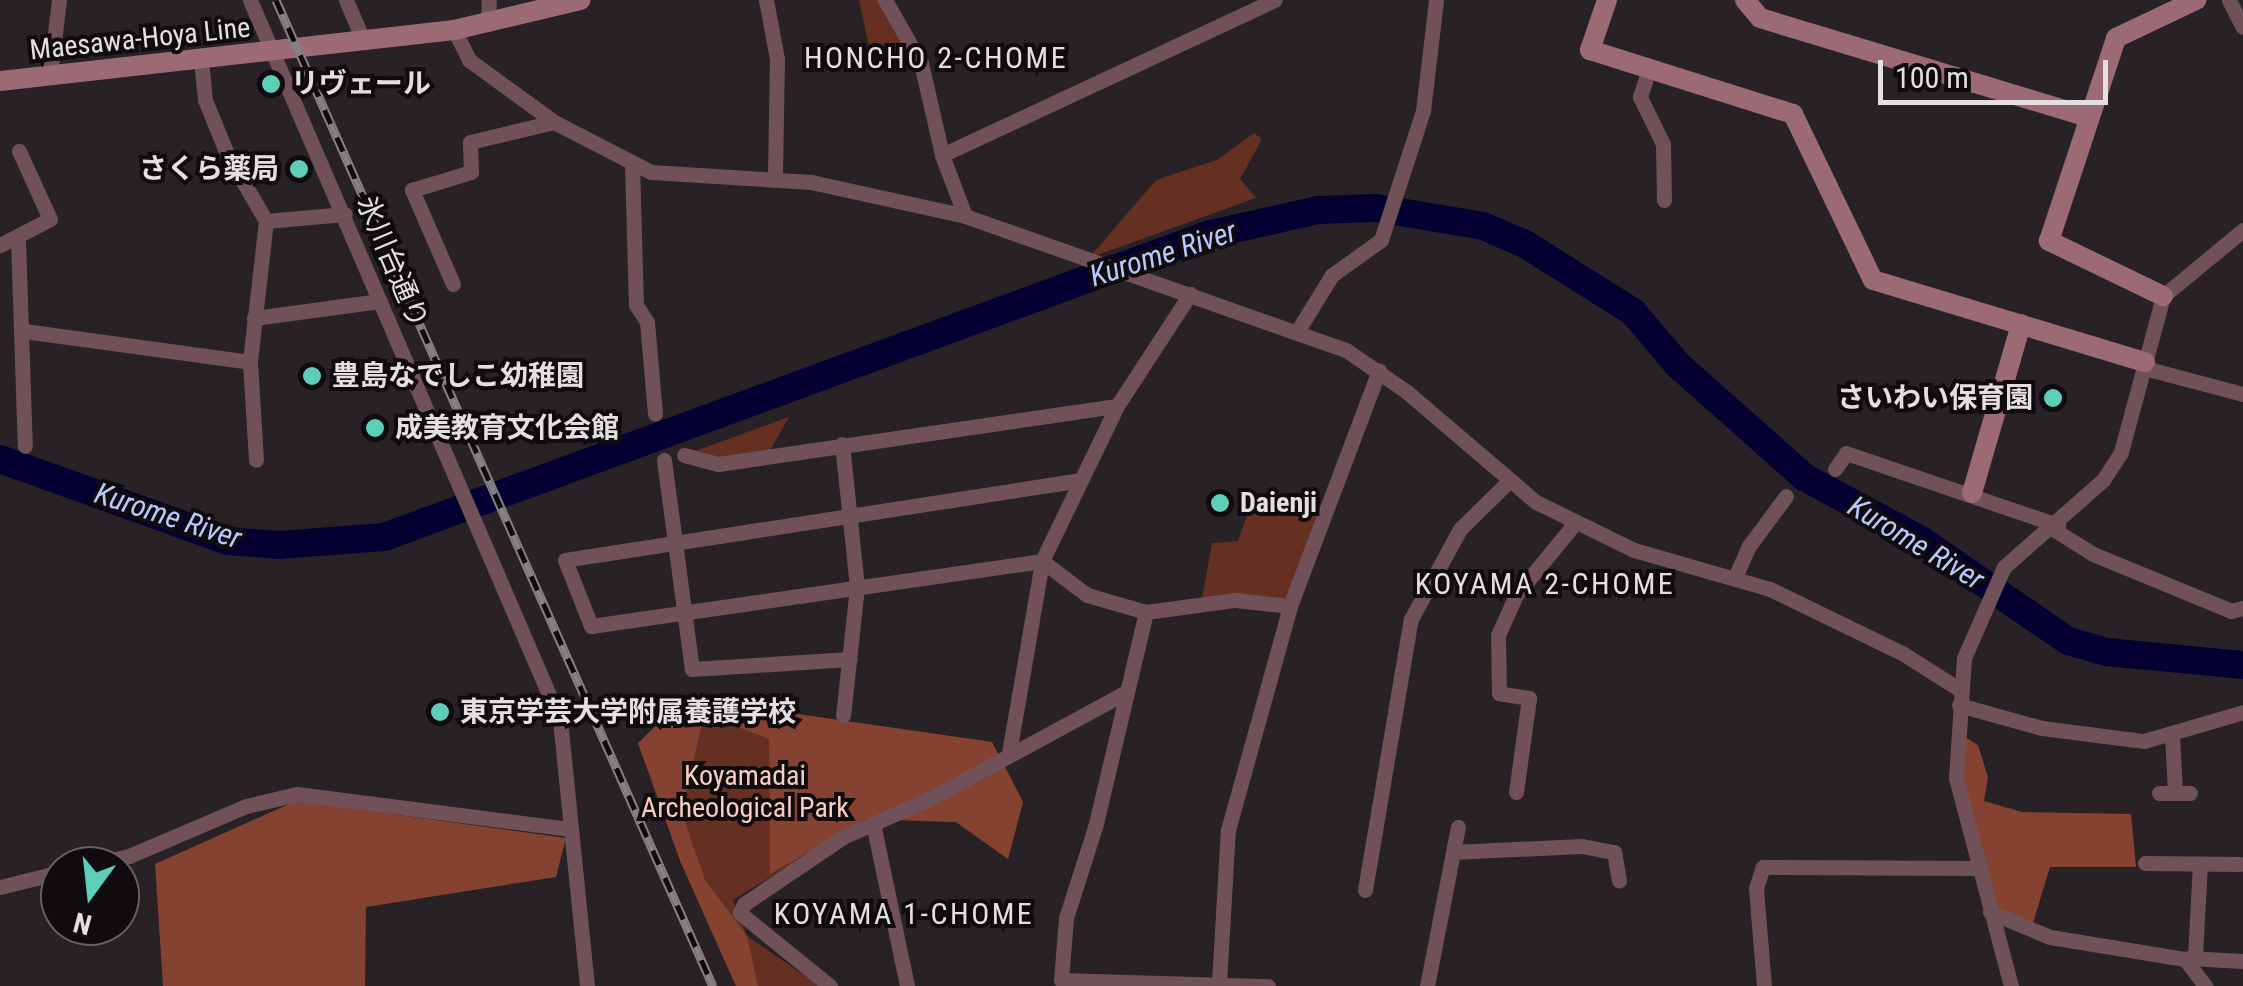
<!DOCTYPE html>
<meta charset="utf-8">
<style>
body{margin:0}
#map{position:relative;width:2243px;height:986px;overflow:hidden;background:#282126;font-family:"Roboto Condensed","Noto Sans JP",sans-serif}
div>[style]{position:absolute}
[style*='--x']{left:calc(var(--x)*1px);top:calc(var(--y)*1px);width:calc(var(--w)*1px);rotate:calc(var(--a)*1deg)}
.green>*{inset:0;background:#652f21}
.forest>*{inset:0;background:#854230}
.river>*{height:28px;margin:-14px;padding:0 14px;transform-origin:14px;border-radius:14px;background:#040032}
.street>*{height:15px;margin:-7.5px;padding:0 7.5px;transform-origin:7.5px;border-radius:7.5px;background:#705157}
.secondary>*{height:20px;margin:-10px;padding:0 10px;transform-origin:10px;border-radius:10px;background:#9b6a75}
.rail>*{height:9px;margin-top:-4.5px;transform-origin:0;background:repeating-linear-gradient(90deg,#0f0b0e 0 15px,#878185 0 30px);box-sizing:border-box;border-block:2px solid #878185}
.dots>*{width:28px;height:28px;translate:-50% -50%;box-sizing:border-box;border:5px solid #0f0b0e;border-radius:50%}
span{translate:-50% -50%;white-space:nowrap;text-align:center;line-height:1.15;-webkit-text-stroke:8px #0f0b0e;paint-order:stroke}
.street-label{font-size:28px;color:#e4dfe3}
.poi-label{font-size:28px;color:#e4dfe3;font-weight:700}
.left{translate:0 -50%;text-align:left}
.right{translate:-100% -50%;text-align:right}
.park-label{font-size:28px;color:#f8cec2}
.neighbourhood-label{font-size:30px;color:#e4dfe3;letter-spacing:2.5px}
.water-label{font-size:30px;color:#b9c9fd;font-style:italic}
.north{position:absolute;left:40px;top:846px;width:100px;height:100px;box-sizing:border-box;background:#0f0b0e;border:2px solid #646063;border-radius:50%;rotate:195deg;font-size:28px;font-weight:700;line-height:40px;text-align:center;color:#e4dfe3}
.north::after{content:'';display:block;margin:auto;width:35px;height:45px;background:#5dceb8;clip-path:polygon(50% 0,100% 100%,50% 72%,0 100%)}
.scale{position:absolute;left:1878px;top:60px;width:230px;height:45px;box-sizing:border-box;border:5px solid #e4dfe3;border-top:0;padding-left:12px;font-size:30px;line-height:35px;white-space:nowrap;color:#e4dfe3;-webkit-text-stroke:8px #0f0b0e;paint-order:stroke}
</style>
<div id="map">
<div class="green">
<div style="clip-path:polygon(859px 0,881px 0,909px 51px,870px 51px)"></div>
<div style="clip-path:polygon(1254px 133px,1262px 139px,1240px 179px,1256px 198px,1089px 258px,1156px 180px,1217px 160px)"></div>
<div style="clip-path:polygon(789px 417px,767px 456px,718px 464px,684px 455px)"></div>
<div style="clip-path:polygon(1254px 495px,1321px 515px,1289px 598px,1202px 599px,1212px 543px,1238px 541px)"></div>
<div style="clip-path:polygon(685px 698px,992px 742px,1023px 802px,1008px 859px,956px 822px,866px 819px,733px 900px,747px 936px,820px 986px,736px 986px,681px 863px,638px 743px)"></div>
</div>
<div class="forest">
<div style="clip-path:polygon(685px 698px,992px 742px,1023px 802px,1008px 859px,956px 822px,866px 819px,770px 874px,769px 739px,704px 714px,682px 813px,705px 880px,747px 936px,758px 986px,736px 986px,681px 863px,638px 743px)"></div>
<div style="clip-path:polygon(1963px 736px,1978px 745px,1988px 777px,1984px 801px,2022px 812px,2131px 814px,2136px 867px,2050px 867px,2033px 923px,1992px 908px,1961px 777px)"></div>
<div style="clip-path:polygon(296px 801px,566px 838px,556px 877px,366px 907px,365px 986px,163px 986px,155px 864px)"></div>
</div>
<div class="river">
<div style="--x:0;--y:459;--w:242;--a:19.8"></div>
<div style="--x:228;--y:541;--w:51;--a:4.5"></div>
<div style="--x:279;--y:545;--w:105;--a:-4.4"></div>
<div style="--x:384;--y:537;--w:877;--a:-20.15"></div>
<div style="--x:1207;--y:235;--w:114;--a:-12.7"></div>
<div style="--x:1318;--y:210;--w:58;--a:-2"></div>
<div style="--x:1376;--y:208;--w:109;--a:9.5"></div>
<div style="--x:1483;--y:226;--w:46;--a:23.2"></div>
<div style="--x:1525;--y:244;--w:128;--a:32.2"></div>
<div style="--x:1633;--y:312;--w:70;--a:49.7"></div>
<div style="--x:1678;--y:365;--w:169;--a:41.6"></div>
<div style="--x:1804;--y:477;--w:133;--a:28.3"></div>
<div style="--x:1921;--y:540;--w:178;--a:34.5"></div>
<div style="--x:2068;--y:641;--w:41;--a:15.8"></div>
<div style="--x:2107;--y:652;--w:137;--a:5.5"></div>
</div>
<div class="street">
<div style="--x:250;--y:0;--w:784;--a:66.71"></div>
<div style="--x:560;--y:720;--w:267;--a:84.2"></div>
<div style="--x:346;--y:0;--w:46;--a:66.8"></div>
<div style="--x:766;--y:0;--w:60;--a:79.4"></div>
<div style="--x:777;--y:59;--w:119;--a:91"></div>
<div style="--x:885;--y:0;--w:73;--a:60.3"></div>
<div style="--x:921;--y:63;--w:94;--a:77.1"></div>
<div style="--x:942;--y:155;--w:65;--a:69.3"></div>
<div style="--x:2229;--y:0;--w:30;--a:63"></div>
<div style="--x:488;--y:24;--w:24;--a:-88"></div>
<div style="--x:454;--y:30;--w:34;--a:63"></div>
<div style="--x:469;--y:60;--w:105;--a:36.1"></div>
<div style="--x:554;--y:122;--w:109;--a:27.3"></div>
<div style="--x:651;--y:172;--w:160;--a:3.6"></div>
<div style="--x:811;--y:182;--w:158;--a:12.4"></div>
<div style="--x:965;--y:216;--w:404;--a:19.4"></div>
<div style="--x:1346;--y:350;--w:74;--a:34.5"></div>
<div style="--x:1407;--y:392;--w:170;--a:40.5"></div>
<div style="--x:1536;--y:502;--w:109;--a:26.1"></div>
<div style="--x:1634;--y:550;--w:141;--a:16"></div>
<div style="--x:1770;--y:589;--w:147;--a:25.9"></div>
<div style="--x:1902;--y:653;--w:67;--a:32.3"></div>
<div style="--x:201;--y:61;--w:39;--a:84"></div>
<div style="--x:205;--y:100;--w:58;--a:67.8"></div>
<div style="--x:227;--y:154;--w:78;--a:59.8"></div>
<div style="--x:266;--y:221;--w:142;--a:96.5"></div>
<div style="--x:250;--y:362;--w:98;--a:86.5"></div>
<div style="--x:1649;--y:69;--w:29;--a:108"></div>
<div style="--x:1640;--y:97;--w:52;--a:63.9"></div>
<div style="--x:1663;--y:144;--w:56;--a:89"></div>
<div style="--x:50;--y:75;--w:76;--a:-83.2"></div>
<div style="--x:942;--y:155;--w:367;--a:-25"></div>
<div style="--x:632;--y:164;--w:141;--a:88.4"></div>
<div style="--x:636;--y:305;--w:20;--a:57"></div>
<div style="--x:647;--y:322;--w:92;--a:85"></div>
<div style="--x:266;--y:221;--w:79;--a:-5.1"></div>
<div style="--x:18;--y:240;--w:206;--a:88.1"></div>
<div style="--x:0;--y:245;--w:56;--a:-27.5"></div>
<div style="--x:50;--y:219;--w:75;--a:-114.5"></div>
<div style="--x:453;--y:284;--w:103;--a:-113.6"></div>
<div style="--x:412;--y:190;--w:62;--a:-17"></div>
<div style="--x:471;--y:172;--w:30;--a:-92"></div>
<div style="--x:470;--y:142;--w:86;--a:-13.4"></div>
<div style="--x:254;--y:318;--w:127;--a:-7.7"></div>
<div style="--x:1298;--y:330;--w:65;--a:-58.3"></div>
<div style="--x:1332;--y:275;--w:60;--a:-35.5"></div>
<div style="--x:1381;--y:240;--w:136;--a:-72"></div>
<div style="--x:1423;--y:111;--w:112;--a:-83.3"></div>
<div style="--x:24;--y:331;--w:228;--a:7.8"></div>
<div style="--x:2145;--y:362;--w:11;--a:49"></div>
<div style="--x:2152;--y:370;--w:94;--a:14.8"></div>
<div style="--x:842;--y:444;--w:144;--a:84"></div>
<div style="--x:857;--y:587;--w:129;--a:96.2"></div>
<div style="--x:684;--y:455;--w:35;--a:15"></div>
<div style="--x:718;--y:464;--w:403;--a:-8.3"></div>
<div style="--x:664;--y:460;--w:211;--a:82.4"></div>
<div style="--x:692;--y:669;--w:158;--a:-3.6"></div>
<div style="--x:1835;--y:469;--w:19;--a:-55"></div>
<div style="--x:1846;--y:453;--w:224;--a:18.8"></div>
<div style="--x:1081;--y:480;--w:522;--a:171.19"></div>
<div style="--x:565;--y:560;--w:71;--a:68.5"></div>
<div style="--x:591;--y:626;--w:456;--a:-8.2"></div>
<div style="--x:1042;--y:561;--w:56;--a:37.1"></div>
<div style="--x:1087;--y:595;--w:61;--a:16.1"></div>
<div style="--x:1146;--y:612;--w:90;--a:-7.7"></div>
<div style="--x:1235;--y:600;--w:55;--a:6.2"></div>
<div style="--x:2053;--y:529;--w:47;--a:32"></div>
<div style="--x:2093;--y:554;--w:149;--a:22.4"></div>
<div style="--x:2231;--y:611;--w:12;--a:-14"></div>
<div style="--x:1736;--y:575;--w:32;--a:-66"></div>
<div style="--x:1749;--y:546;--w:62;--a:-53.5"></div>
<div style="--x:1146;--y:612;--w:221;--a:103.3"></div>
<div style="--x:1095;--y:827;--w:96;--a:107.7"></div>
<div style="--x:1066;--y:918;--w:62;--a:94.6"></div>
<div style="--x:1061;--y:980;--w:207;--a:1.7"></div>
<div style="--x:1959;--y:705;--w:86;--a:15.5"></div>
<div style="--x:2042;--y:728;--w:103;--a:7.3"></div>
<div style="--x:2144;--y:741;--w:103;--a:-16.3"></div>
<div style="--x:2172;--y:734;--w:59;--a:87.1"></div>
<div style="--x:1009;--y:753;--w:195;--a:-80.2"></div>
<div style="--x:1042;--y:561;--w:172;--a:-64.2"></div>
<div style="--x:1117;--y:406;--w:134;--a:-56.9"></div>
<div style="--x:1516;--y:792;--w:95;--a:-82.1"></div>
<div style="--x:1529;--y:698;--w:30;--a:-171"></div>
<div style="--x:1499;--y:693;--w:58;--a:-91"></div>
<div style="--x:1498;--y:635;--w:44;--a:-65.8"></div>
<div style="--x:1516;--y:595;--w:94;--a:-50.6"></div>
<div style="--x:2159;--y:793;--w:31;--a:0"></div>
<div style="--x:873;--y:823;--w:167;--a:78.2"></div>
<div style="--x:1453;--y:852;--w:129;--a:-2.7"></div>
<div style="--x:1582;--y:846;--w:33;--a:11"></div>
<div style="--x:1614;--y:852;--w:29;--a:80"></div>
<div style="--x:2145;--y:863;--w:95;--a:0.6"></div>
<div style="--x:85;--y:866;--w:45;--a:-12.8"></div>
<div style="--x:129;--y:856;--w:127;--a:-23.1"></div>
<div style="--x:246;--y:806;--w:52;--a:-13.2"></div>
<div style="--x:297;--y:794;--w:274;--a:7.3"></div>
<div style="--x:0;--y:887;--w:62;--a:-14"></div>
<div style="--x:1365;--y:890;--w:275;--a:-80.4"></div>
<div style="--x:1411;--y:619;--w:102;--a:-61.4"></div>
<div style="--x:1460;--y:529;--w:67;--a:-44.4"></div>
<div style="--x:1990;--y:912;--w:65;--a:22.6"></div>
<div style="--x:2050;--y:937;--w:137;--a:9.3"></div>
<div style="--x:2185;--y:959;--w:34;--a:53"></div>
<div style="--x:2195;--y:956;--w:92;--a:-86.9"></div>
<div style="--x:2188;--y:958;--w:55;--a:3.1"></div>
<div style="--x:1219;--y:984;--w:154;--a:-86.7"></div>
<div style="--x:1228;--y:830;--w:232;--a:-74.5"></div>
<div style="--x:1290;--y:606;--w:252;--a:-69.3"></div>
<div style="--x:830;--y:986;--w:116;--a:-141"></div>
<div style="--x:740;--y:913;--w:10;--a:-66"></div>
<div style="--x:744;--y:904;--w:120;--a:-34.1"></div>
<div style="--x:843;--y:837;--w:96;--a:-23.9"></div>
<div style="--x:931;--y:798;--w:222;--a:-28.5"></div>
<div style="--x:1427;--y:986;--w:162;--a:-79"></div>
<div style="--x:1764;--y:986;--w:98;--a:-94.7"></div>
<div style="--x:1756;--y:888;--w:22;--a:-72"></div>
<div style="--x:1763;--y:867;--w:214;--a:0.3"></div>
<div style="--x:2011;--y:986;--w:215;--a:-104.8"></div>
<div style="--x:1956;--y:778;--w:120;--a:-86.2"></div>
<div style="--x:1964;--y:658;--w:99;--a:-66.3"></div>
<div style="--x:2004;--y:567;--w:132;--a:-41.3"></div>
<div style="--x:2103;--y:480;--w:33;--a:-57"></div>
<div style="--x:2121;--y:452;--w:162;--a:-74.9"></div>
<div style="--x:2163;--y:296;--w:104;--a:-39.5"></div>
</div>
<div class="secondary">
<div style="--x:1607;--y:0;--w:53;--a:108.8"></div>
<div style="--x:1590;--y:50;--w:213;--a:17.5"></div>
<div style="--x:1793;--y:114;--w:184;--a:64.3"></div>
<div style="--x:1873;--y:280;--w:284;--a:16.8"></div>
<div style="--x:1745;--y:0;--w:23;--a:50"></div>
<div style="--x:1760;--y:18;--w:343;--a:16.8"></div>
<div style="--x:0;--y:81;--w:457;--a:-6.4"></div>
<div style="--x:454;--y:30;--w:130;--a:-13.3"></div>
<div style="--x:2163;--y:296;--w:127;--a:-154.2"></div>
<div style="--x:2049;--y:241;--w:214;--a:-71.7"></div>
<div style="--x:2116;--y:38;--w:89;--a:-25.4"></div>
<div style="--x:1972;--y:493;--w:176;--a:-73.8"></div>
</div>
<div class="rail">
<div style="--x:276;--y:0;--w:1079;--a:66.1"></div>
</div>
<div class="dots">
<div style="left:271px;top:84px;background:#5dceb8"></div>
<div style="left:299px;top:169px;background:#5dceb8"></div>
<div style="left:312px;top:376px;background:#5dceb8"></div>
<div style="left:2053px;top:398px;background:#5dceb8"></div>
<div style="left:375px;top:428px;background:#5dceb8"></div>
<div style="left:1220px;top:503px;background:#5dceb8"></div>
<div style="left:440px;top:712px;background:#5dceb8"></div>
</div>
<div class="street-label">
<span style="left:140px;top:39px;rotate:-6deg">Maesawa-Hoya Line</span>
<span style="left:392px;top:262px;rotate:67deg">氷川台通り</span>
</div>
<div class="poi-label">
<span class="left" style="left:291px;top:84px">リヴェール</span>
<span class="right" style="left:279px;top:169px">さくら薬局</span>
<span class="left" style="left:332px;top:376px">豊島なでしこ幼稚園</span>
<span class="right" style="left:2033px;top:398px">さいわい保育園</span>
<span class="left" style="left:395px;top:428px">成美教育文化会館</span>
<span class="left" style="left:1240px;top:503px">Daienji</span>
<span class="left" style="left:460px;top:712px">東京学芸大学附属養護学校</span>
</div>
<div class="park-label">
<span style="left:745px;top:792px">Koyamadai<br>Archeological Park</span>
</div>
<div class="neighbourhood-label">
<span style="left:936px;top:58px">HONCHO 2-CHOME</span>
<span style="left:1545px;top:584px">KOYAMA 2-CHOME</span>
<span style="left:904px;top:914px">KOYAMA 1-CHOME</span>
</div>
<div class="water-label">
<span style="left:1163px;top:254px;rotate:-18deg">Kurome River</span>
<span style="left:168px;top:516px;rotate:18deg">Kurome River</span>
<span style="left:1916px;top:543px;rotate:31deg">Kurome River</span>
</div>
<div class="north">N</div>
<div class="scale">100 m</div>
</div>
